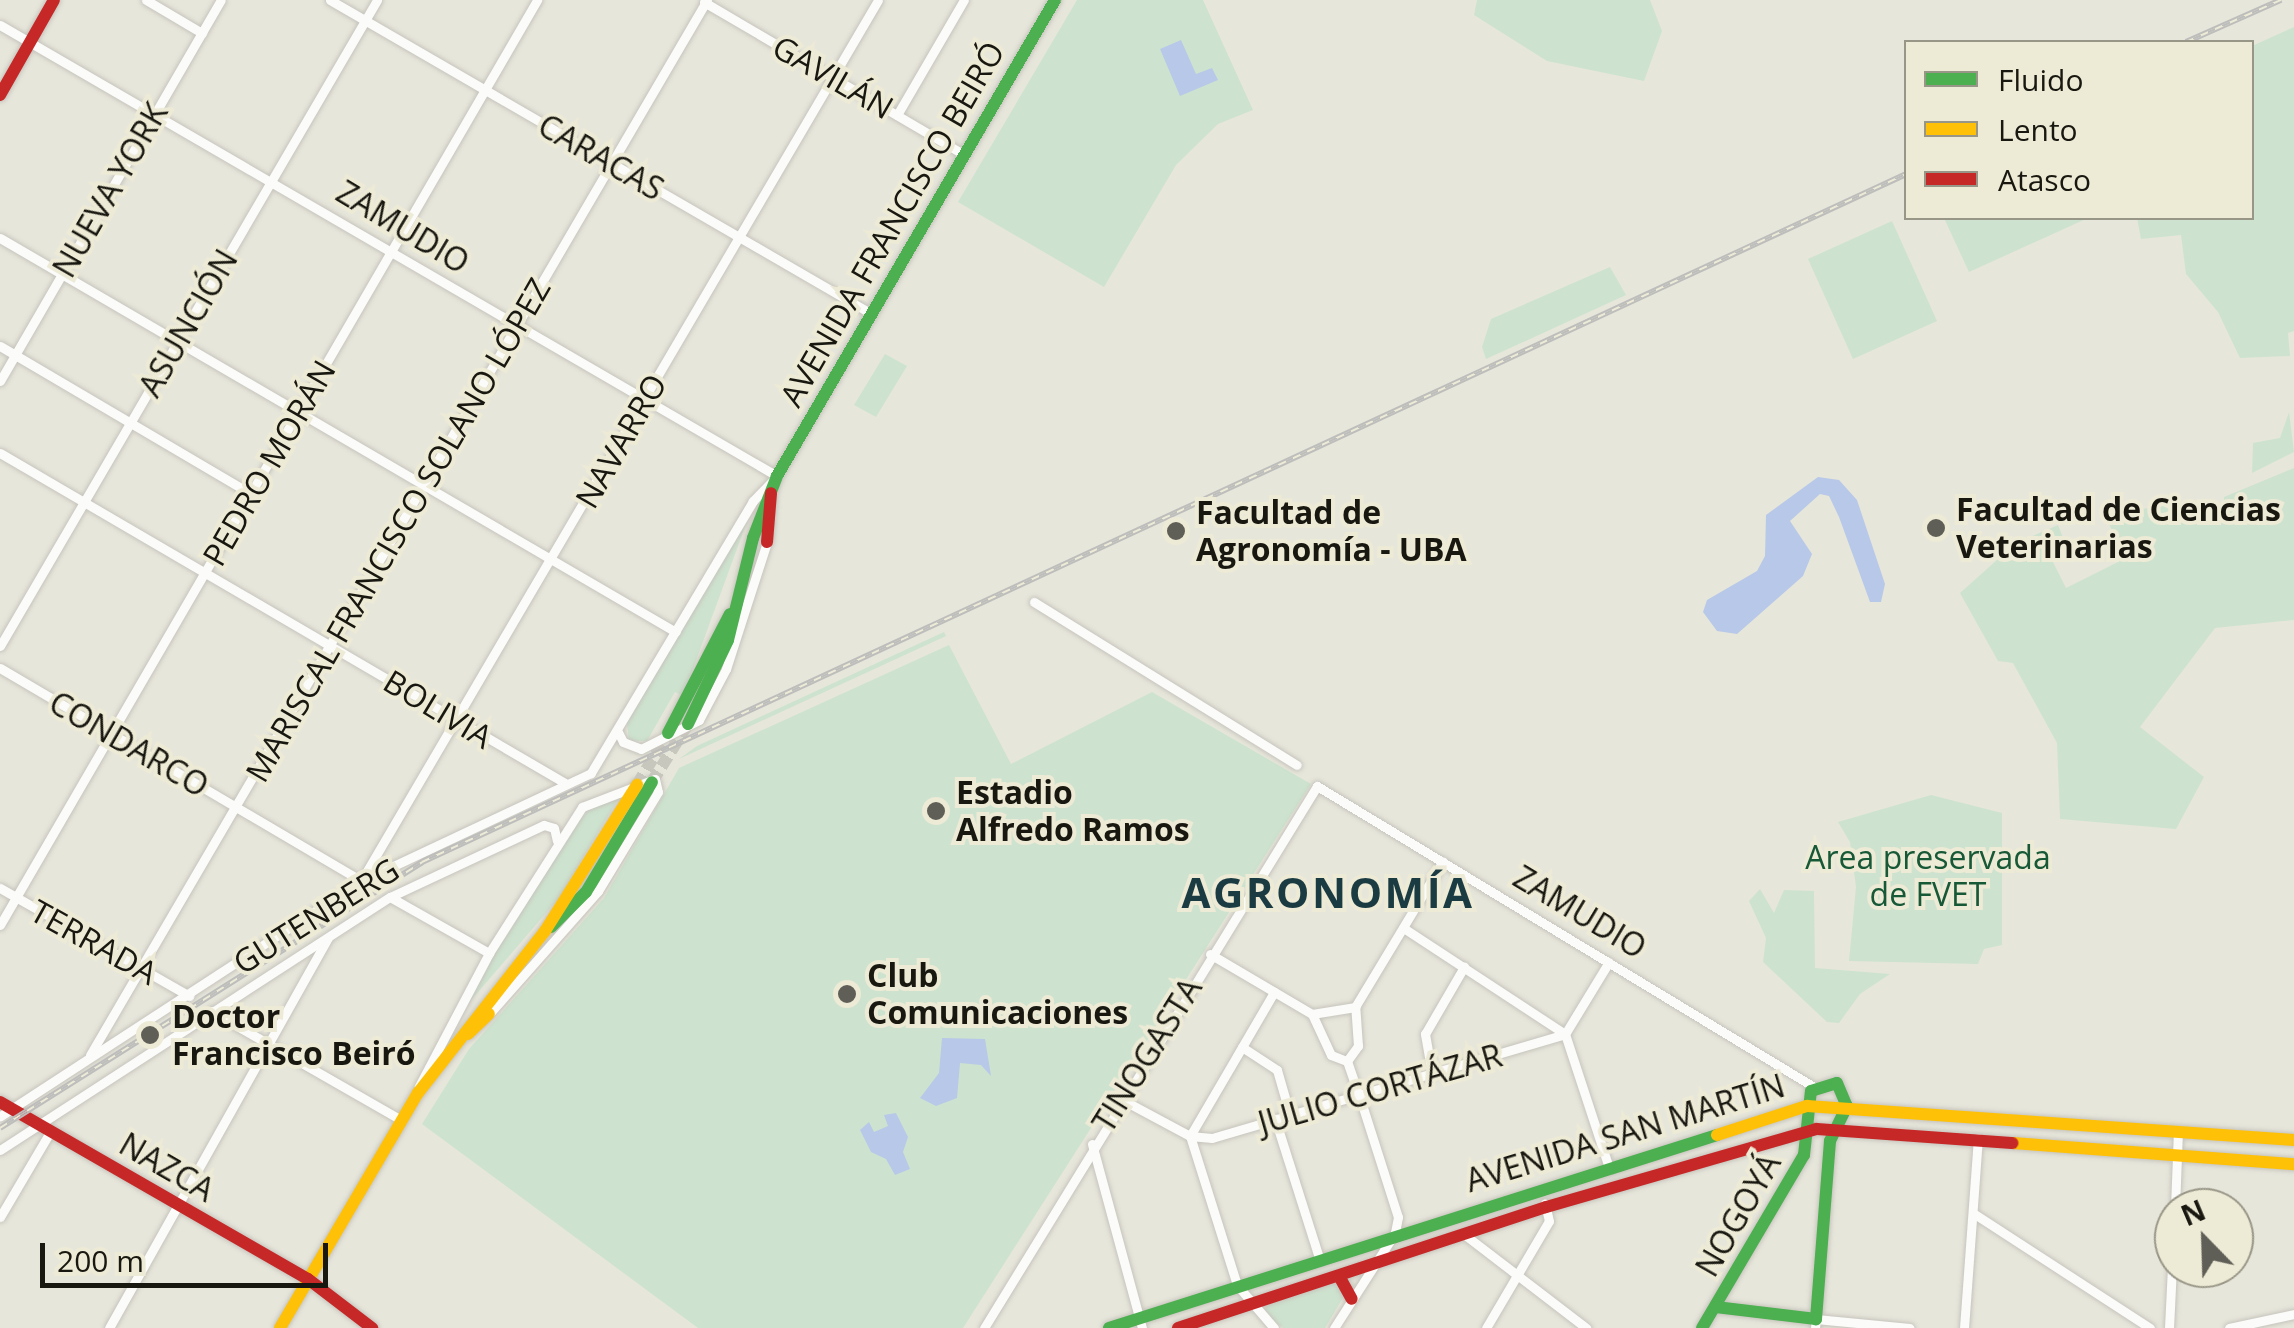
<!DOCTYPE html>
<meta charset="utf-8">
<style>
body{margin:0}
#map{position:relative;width:2294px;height:1328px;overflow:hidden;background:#e7e6db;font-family:"Open Sans",sans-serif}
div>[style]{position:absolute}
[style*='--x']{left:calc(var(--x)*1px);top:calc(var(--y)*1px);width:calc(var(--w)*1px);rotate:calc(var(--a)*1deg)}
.green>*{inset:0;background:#cde3cf}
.water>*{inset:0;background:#b7c8e8}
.secondary-tunnel>*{height:12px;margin-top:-6px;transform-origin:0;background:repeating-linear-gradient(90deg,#c8c7bd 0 12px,transparent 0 18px)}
.roads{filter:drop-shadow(0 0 2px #c6c4bc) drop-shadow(0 0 2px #c6c4bc)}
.street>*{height:9px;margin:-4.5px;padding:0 4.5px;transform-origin:4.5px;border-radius:4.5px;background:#fbfbfa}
.fast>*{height:12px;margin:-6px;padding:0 6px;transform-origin:6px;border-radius:6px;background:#4caf50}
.slow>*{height:12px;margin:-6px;padding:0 6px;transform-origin:6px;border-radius:6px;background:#ffc107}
.jam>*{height:12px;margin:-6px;padding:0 6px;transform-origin:6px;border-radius:6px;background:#c62828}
.rail>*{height:6px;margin-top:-3px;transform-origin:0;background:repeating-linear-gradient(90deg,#edead5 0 8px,#bdbdbb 0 16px);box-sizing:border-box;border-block:2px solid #bdbdbb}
.dots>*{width:28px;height:28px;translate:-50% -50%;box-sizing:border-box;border:5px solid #edead5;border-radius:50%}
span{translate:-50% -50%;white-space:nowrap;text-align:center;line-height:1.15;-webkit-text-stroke:8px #edead5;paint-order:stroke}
.street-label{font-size:32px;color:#181710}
.poi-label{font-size:32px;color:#181710;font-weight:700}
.left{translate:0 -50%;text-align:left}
.park-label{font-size:32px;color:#175837}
.district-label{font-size:42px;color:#1a3b42;font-weight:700;letter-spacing:2.5px}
.legend{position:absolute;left:1904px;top:40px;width:350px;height:180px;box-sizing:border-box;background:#edead5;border:2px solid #989686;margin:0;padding:12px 18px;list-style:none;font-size:30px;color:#181710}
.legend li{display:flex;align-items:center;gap:20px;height:50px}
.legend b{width:50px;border:2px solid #989686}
.north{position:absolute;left:2154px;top:1188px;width:100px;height:100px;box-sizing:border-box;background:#edead5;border:2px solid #989686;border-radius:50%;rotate:337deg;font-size:28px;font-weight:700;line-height:40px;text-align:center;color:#181710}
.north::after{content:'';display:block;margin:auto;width:35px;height:45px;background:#605f57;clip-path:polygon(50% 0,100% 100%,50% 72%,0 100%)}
.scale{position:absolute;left:40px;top:1243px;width:288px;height:45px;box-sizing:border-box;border:5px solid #181710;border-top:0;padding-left:12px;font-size:30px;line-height:35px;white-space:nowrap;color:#181710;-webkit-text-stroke:8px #edead5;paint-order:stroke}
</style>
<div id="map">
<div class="green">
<div style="clip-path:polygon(1077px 0,1203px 0,1253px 110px,1218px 124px,1176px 165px,1104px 287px,958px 202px)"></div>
<div style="clip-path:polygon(1477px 0,1650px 0,1662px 31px,1644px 81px,1547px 61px,1474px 15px)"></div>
<div style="clip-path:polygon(2294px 27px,2294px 331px,2288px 333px,2290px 356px,2240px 358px,2218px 312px,2186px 274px,2181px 235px,2141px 239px,2137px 218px,2252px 218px,2252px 46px)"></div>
<div style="clip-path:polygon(1944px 218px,2088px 218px,1969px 272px)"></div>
<div style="clip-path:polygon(1892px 221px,1937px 321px,1853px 359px,1808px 259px)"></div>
<div style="clip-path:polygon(1610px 267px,1626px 295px,1486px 359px,1482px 347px,1491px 319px)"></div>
<div style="clip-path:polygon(885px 354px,907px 366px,876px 417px,854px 405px)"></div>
<div style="clip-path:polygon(2289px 412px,2294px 452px,2252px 473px,2253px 443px,2280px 438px)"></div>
<div style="clip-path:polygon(2294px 468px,2294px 620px,2215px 628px,2140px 727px,2204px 777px,2176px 829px,2060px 819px,2057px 743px,2013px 663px,1998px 661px,1960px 593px,2016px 543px,2058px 525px,2066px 545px,2049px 554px,2066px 588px,2124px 559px,2105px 514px,2193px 502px,2196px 516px,2224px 512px,2224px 497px)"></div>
<div style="clip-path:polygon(749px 516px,683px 696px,675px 692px,647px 741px,629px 741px,627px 723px)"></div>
<div style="clip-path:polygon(944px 632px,946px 636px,679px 759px,697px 746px)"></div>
<div style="clip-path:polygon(949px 645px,1011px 764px,1152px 692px,1311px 784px,963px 1328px,698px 1328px,422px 1124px,469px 1049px,604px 898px,679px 768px)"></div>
<div style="clip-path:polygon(621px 794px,559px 898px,454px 1020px,563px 843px,588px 810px)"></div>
<div style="clip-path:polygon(1931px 795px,2002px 813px,2002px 945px,1984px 949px,1978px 964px,1849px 961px,1856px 887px,1850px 842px,1838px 822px)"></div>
<div style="clip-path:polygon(1760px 889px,1774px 913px,1784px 890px,1814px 891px,1815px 968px,1890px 974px,1860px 994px,1839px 1023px,1827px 1022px,1763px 962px,1766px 938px,1749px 901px)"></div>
<div style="clip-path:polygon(1337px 1281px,1344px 1296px,1325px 1328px,1283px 1328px,1264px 1313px,1267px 1305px)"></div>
</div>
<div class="water">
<div style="clip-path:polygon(1181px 40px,1196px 74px,1212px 68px,1218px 80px,1180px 96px,1160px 49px)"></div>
<div style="clip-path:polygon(1818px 477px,1839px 480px,1857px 500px,1885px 584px,1881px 602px,1870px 602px,1839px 517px,1829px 496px,1820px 494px,1790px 521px,1812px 554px,1803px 576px,1737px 634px,1717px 631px,1703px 612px,1707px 600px,1757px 571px,1765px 556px,1766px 515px)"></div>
<div style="clip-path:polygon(942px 1038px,985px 1039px,991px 1076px,981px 1065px,960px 1063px,957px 1098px,936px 1106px,920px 1098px,939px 1073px)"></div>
<div style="clip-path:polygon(896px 1113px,908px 1137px,903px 1152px,910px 1169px,895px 1175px,886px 1159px,871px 1152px,860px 1130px,869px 1122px,874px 1132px,888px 1126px,884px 1115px)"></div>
</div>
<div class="secondary-tunnel">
<div style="--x:652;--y:782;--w:68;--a:-58.2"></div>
<div style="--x:637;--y:785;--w:61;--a:-59.2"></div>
</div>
<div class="roads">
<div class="street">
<div style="--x:146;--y:0;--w:65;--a:30.5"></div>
<div style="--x:330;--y:0;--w:626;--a:30.09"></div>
<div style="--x:704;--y:2;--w:303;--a:30.4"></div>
<div style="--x:0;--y:25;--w:898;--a:30.13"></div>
<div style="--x:777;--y:476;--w:35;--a:134"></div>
<div style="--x:753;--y:501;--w:317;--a:120.8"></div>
<div style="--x:591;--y:773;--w:254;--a:154.8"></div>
<div style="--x:361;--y:881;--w:431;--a:146.9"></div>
<div style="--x:897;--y:115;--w:133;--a:-59.8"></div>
<div style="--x:0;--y:238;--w:782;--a:30.24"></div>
<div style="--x:0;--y:346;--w:294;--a:30.5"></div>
<div style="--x:0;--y:381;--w:440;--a:-59.9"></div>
<div style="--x:0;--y:453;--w:654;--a:30.29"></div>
<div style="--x:1034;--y:602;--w:309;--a:31.8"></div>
<div style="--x:0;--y:646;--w:748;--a:-59.73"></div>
<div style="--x:0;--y:668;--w:419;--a:30.5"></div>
<div style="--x:361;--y:881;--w:1021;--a:-59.59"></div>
<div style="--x:618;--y:732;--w:11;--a:63"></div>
<div style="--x:623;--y:742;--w:19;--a:21"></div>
<div style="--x:641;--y:749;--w:65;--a:-26.6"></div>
<div style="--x:699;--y:720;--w:58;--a:-62.1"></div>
<div style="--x:726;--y:669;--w:133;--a:-72.1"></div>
<div style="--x:0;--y:888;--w:218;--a:29.7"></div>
<div style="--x:390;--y:897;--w:114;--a:29.5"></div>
<div style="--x:0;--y:925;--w:1070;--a:-59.86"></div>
<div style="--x:1405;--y:929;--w:191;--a:33.3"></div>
<div style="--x:1565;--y:1034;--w:138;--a:71.8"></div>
<div style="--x:1210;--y:954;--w:118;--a:30.5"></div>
<div style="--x:1312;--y:1014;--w:45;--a:65.1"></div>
<div style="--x:1331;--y:1055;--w:17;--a:21"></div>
<div style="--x:1347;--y:1061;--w:36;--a:71"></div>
<div style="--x:1359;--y:1095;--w:128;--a:72.3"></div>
<div style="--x:1398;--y:1217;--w:16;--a:101"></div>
<div style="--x:1395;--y:1233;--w:113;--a:122.7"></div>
<div style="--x:1355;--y:1007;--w:170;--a:-58.9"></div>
<div style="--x:211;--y:1011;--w:219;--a:29.8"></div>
<div style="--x:1312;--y:1014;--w:44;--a:-9.2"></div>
<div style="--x:1242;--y:1047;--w:42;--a:33.3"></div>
<div style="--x:1277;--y:1070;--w:47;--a:73.9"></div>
<div style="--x:90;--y:1055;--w:1222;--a:-59.68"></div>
<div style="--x:1347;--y:1061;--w:19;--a:-54"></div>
<div style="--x:1358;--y:1046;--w:39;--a:-94"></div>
<div style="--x:1432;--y:1074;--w:41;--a:-99.9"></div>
<div style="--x:1425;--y:1034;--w:78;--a:-59.8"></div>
<div style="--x:419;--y:1086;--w:150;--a:-62.2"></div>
<div style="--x:489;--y:953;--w:173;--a:-57.5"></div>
<div style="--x:582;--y:807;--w:78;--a:-21"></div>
<div style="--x:655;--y:779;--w:13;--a:77"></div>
<div style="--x:658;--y:792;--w:116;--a:121.2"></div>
<div style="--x:598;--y:891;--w:164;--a:131.5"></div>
<div style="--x:1119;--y:1098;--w:81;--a:28.2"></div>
<div style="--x:1190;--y:1136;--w:22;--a:5"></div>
<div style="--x:1212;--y:1138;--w:368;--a:-16.4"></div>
<div style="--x:1565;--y:1034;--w:84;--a:-58.6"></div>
<div style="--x:1275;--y:1119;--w:146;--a:72.4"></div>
<div style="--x:1092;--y:1144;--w:191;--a:74.8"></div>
<div style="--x:0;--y:1150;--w:465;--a:-33"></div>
<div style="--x:390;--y:897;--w:170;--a:-25.1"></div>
<div style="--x:544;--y:825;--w:10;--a:17"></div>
<div style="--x:554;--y:828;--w:13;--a:77"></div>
<div style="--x:2175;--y:1208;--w:77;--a:-87.8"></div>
<div style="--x:1973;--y:1213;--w:211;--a:33"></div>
<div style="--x:0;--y:1217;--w:99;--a:-59.5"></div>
<div style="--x:1465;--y:1235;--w:153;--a:37.5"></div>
<div style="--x:109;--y:1328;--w:448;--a:-60.7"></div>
<div style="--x:984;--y:1328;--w:636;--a:-58.43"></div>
<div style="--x:1317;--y:786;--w:581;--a:31.2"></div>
<div style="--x:1274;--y:1328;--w:57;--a:-130.7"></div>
<div style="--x:1237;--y:1285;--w:156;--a:-107.5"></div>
<div style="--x:1190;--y:1136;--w:167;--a:-59.7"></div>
<div style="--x:1486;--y:1328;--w:124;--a:-59.5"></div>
<div style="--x:1549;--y:1221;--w:18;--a:-103"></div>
<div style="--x:1815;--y:1328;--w:9;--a:-84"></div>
<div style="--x:1816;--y:1319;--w:94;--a:5.5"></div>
<div style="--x:1964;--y:1328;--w:190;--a:-85.8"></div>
<div style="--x:2169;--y:1328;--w:102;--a:-87.2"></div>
<div style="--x:2229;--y:1328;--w:66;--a:-12.2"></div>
</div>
<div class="fast">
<div style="--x:688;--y:724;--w:93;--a:-64.5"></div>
<div style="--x:728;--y:640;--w:105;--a:-76.2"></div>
<div style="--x:753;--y:538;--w:66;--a:-68.8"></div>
<div style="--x:777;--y:476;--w:551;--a:-59.71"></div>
<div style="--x:668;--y:733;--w:134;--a:-62.5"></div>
<div style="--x:551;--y:927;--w:49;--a:-45"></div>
<div style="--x:586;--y:892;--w:128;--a:-59"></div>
<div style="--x:1109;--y:1328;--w:638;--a:-17.61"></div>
<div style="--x:1702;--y:1328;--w:201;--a:-59.5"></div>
<div style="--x:1804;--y:1155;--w:64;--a:-83.8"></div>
<div style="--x:1811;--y:1091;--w:27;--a:-17"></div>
<div style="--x:1837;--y:1083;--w:25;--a:67"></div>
<div style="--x:1847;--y:1106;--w:39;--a:116"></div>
<div style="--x:1830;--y:1141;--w:179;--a:94.5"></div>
<div style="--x:1816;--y:1319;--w:101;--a:-173.2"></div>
</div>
<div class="slow">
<div style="--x:468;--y:1034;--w:29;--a:-44"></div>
<div style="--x:1717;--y:1135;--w:95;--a:-17.9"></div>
<div style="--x:1807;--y:1106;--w:488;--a:4"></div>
<div style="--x:2013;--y:1143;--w:282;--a:4.3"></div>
<div style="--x:280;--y:1328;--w:273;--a:-59.6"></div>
<div style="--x:418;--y:1093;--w:206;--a:-51.9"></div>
<div style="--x:545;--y:931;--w:173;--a:-57.8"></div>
</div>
<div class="jam">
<div style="--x:0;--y:95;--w:109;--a:-60.4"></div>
<div style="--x:767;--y:542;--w:49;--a:-85.3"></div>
<div style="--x:0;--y:1102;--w:355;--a:29.9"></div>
<div style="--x:308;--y:1279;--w:81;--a:37.4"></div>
<div style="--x:1339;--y:1276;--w:26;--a:61"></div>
<div style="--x:1178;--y:1328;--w:387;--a:-18.2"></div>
<div style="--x:1546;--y:1207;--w:281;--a:-16.1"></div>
<div style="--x:1816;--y:1129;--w:197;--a:4.1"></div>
</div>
</div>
<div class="rail">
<div style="--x:2186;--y:42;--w:104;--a:-23.9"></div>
<div style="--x:0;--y:1128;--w:499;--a:-32.2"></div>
<div style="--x:422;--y:862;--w:1636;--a:-24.87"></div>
</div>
<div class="dots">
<div style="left:1936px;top:528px;background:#605f57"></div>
<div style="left:1176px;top:531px;background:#605f57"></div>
<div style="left:936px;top:811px;background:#605f57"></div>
<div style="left:847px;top:994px;background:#605f57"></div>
<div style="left:150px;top:1035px;background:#605f57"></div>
</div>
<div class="street-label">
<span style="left:833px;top:77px;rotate:30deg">GAVILÁN</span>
<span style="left:601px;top:157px;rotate:30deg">CARACAS</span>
<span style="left:110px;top:190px;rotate:-60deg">NUEVA YORK</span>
<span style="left:892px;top:224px;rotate:-60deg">AVENIDA FRANCISCO BEIRÓ</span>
<span style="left:403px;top:227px;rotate:31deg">ZAMUDIO</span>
<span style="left:188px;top:323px;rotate:-60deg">ASUNCIÓN</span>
<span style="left:621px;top:441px;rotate:-60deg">NAVARRO</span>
<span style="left:269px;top:463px;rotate:-60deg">PEDRO MORÁN</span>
<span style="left:398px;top:530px;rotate:-60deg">MARISCAL FRANCISCO SOLANO LÓPEZ</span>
<span style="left:438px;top:709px;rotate:31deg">BOLIVIA</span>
<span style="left:129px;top:744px;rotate:30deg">CONDARCO</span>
<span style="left:1580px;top:912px;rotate:31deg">ZAMUDIO</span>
<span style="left:316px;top:916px;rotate:-32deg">GUTENBERG</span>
<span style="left:94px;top:942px;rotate:29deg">TERRADA</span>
<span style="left:1147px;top:1055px;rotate:-58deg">TINOGASTA</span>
<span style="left:1380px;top:1089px;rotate:-16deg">JULIO CORTÁZAR</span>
<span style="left:1625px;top:1133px;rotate:-17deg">AVENIDA SAN MARTÍN</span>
<span style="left:167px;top:1167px;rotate:30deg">NAZCA</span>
<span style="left:1738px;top:1215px;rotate:-60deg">NOGOYÁ</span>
</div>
<div class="poi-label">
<span class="left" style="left:1956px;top:528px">Facultad de Ciencias<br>Veterinarias</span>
<span class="left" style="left:1196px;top:531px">Facultad de<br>Agronomía - UBA</span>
<span class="left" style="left:956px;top:811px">Estadio<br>Alfredo Ramos</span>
<span class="left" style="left:867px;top:994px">Club<br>Comunicaciones</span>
<span class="left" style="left:172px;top:1035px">Doctor<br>Francisco Beiró</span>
</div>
<div class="park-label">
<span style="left:1928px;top:876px">Area preservada<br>de FVET</span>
</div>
<div class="district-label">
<span style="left:1328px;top:892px">AGRONOMÍA</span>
</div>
<ul class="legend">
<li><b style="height:12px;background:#4caf50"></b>Fluido</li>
<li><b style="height:12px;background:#ffc107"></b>Lento</li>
<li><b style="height:12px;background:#c62828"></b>Atasco</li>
</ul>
<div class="north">N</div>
<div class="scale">200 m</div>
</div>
